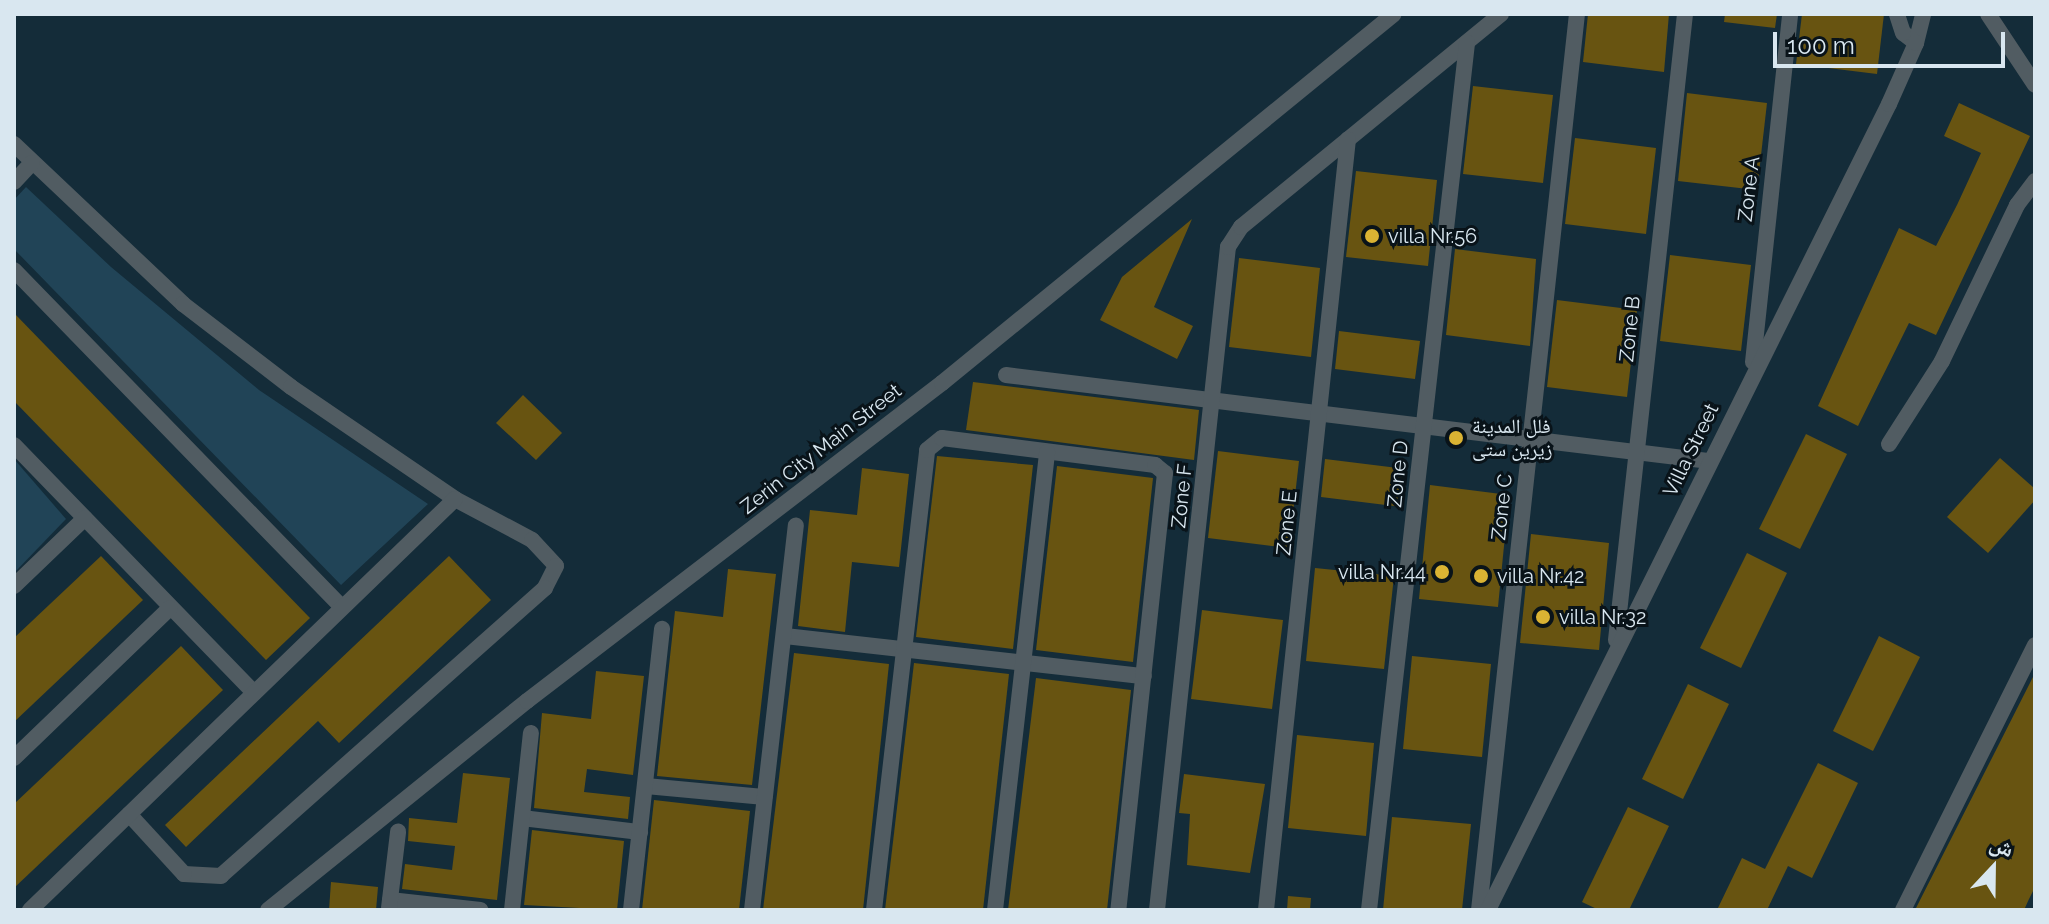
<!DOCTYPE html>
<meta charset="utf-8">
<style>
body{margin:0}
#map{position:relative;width:2049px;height:924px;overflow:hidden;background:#142c39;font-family:Raleway,"Noto Naskh Arabic",sans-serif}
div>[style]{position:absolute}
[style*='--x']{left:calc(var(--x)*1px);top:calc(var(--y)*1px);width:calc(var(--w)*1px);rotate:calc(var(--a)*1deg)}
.green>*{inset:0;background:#214457}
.building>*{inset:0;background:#685411}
.minor>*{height:16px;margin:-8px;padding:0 8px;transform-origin:8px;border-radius:8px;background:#515c62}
.dots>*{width:22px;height:22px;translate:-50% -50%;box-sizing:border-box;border:4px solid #091319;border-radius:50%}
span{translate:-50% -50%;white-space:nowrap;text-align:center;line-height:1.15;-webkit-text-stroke:6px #091319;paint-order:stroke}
.street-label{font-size:20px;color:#d9e7f0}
.poi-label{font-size:20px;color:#d9e7f0}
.left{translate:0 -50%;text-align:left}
.right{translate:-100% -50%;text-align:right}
.frame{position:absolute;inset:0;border:16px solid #d9e7f0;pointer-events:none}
.north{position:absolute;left:1953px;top:828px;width:80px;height:80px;-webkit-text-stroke:6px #091319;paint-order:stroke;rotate:22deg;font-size:22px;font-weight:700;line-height:32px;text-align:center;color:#d9e7f0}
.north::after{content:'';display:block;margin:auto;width:28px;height:36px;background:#d9e7f0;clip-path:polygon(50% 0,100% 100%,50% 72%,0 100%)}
.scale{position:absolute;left:1773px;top:32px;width:232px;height:36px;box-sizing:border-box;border:4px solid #d9e7f0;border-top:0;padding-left:10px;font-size:24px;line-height:28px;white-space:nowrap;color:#d9e7f0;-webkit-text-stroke:6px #091319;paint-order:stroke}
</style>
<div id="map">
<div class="green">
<div style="clip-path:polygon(26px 187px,111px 267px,259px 390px,428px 504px,341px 585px,14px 249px,14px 200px)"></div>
<div style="clip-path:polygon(14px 459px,66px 519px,14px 573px)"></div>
</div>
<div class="building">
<div style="clip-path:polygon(1588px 14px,1669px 14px,1664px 72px,1583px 62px)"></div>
<div style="clip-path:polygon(1725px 14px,1777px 14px,1775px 28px,1724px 22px)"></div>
<div style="clip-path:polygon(1802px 14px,1884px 14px,1877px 74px,1796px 64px)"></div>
<div style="clip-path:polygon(1473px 86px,1553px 95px,1543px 183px,1463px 174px)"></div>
<div style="clip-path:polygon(1687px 93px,1767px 103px,1757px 190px,1678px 181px)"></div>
<div style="clip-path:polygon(1959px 103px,2030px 136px,1936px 335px,1909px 323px,1858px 426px,1818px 406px,1899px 228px,1936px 246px,1957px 205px,1981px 153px,1944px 136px)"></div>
<div style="clip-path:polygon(1575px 138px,1656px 148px,1646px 234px,1565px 224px)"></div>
<div style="clip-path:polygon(1356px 171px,1437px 180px,1428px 266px,1346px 257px)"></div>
<div style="clip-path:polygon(1192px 219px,1154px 307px,1193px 326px,1177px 359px,1100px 320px,1122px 277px)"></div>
<div style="clip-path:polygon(1455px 249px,1536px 259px,1530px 346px,1446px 335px)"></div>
<div style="clip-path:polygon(1670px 255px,1751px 265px,1741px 351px,1660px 341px)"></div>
<div style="clip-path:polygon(1239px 258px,1320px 268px,1311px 357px,1229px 347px)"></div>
<div style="clip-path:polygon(1557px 300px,1637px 310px,1627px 397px,1547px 387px)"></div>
<div style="clip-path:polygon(14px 313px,310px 618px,266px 660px,14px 401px)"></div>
<div style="clip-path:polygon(1339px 331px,1420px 341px,1415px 379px,1335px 369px)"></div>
<div style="clip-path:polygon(973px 382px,1199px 410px,1194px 460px,966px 430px)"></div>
<div style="clip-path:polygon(523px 395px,562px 433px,536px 460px,496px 423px)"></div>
<div style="clip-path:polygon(1806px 434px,1847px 454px,1800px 549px,1759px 529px)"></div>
<div style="clip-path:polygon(1218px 451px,1299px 461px,1289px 548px,1208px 538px)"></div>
<div style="clip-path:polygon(937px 456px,1033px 465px,1013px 649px,916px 637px)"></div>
<div style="clip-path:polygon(2000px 458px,2035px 489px,2035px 500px,1988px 553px,1947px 517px)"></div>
<div style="clip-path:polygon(1325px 459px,1406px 469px,1402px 507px,1321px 497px)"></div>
<div style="clip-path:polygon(1057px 466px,1153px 478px,1133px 662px,1036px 650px)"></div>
<div style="clip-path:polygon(862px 468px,909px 474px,899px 567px,852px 562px,845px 632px,798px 626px,810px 510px,857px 515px)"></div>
<div style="clip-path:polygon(1430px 485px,1509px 495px,1498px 607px,1419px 599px)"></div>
<div style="clip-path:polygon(1531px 534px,1609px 543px,1599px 650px,1520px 643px)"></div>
<div style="clip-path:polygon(1747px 553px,1787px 573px,1741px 668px,1700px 648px)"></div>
<div style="clip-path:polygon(101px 556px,143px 600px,14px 722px,14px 638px)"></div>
<div style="clip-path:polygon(449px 556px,491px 600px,339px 743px,318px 721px,186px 847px,165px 825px)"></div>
<div style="clip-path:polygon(1315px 568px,1394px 576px,1384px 669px,1306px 661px)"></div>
<div style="clip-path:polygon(728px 569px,776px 574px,752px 785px,657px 776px,675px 611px,723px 617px)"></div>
<div style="clip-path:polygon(1202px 610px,1283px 620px,1272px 709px,1191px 699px)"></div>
<div style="clip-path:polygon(1879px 636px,1920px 657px,1873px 751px,1833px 731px)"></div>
<div style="clip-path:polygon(181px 646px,223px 690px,14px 888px,14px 804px)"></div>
<div style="clip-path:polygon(794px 653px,889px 664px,863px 910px,763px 910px)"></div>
<div style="clip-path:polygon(1412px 656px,1491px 664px,1482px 757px,1403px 749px)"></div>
<div style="clip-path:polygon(914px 663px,1009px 674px,983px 910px,885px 910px)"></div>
<div style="clip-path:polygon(596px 671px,644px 676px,633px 775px,587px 769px,584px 792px,630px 797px,628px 819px,534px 808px,542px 713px,591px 719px)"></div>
<div style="clip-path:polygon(2035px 673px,2035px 887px,2029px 899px,2024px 910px,1915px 910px)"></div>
<div style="clip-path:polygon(1036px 678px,1131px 690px,1107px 910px,1008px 910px)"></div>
<div style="clip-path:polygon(1688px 684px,1729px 704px,1683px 799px,1642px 779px)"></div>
<div style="clip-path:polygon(1297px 735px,1374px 743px,1366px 836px,1288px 828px)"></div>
<div style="clip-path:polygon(1818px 763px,1858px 783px,1812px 878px,1788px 866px,1767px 910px,1717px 910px,1742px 858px,1765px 869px)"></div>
<div style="clip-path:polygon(463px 773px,510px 778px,497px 900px,402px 889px,405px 864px,452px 870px,455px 846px,408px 841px,409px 818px,457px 823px)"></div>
<div style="clip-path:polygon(1184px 774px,1265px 784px,1250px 873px,1187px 865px,1190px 814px,1179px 813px)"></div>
<div style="clip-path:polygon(654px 800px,750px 811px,739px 910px,642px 910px)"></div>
<div style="clip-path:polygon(1628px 807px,1669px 826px,1629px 910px,1599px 910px,1582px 902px)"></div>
<div style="clip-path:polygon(1392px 817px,1471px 824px,1462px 910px,1383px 910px)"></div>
<div style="clip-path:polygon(532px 830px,624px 841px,617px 910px,524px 905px)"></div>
<div style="clip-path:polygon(331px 882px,378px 887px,376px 910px,329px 910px)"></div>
<div style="clip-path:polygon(1288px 896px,1311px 898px,1310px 910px,1287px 910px)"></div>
</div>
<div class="minor">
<div style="--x:1988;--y:14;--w:85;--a:56.5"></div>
<div style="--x:1916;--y:43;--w:30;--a:-76"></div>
<div style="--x:14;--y:144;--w:233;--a:43.4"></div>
<div style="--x:183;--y:304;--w:136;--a:37.5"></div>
<div style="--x:291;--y:387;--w:199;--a:34.3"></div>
<div style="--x:455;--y:499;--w:87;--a:28"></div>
<div style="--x:532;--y:540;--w:35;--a:47"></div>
<div style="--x:556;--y:566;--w:25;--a:117"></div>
<div style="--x:545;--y:588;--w:433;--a:138.4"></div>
<div style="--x:221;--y:876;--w:37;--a:-177"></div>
<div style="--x:184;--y:874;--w:81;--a:-132.5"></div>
<div style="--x:14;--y:182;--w:26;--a:-47"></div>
<div style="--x:14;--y:270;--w:469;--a:45.8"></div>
<div style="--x:1753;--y:362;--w:350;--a:-83.9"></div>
<div style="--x:1006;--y:375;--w:707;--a:6.98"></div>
<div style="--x:1889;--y:444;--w:98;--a:-57.4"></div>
<div style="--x:1942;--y:361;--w:173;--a:-64.3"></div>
<div style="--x:2017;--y:205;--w:30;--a:-53"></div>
<div style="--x:14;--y:445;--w:345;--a:45.9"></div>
<div style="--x:14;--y:586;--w:98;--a:-43.8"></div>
<div style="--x:785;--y:636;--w:361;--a:6.4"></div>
<div style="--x:1616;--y:640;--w:630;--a:-83.71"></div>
<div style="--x:14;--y:758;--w:216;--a:-43.9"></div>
<div style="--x:646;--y:786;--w:119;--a:5.3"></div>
<div style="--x:522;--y:818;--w:119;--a:6.8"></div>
<div style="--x:390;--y:900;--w:91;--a:6.3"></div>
<div style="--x:389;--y:908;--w:77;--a:-83.2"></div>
<div style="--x:30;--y:910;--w:591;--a:-44.04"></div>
<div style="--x:268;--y:910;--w:333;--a:-38.9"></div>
<div style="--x:527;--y:701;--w:523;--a:-37.46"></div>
<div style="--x:942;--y:383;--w:583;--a:-39.23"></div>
<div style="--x:512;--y:910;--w:178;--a:-83.9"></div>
<div style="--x:631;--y:910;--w:283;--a:-83.7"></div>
<div style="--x:752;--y:910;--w:387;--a:-83.5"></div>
<div style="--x:874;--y:910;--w:463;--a:-83.4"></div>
<div style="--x:927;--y:450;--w:19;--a:-39"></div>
<div style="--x:942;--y:438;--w:215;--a:7.2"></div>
<div style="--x:1155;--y:465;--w:13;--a:39"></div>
<div style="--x:1165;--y:473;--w:440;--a:96.1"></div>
<div style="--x:995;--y:910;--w:461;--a:-83.5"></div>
<div style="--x:1157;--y:910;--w:667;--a:-83.89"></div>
<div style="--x:1228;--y:247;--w:24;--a:-57"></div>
<div style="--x:1241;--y:227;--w:336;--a:-39.3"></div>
<div style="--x:1266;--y:910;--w:775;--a:-83.93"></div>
<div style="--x:1369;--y:910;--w:873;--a:-83.55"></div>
<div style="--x:1479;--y:910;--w:901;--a:-83.76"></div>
<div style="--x:1488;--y:910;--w:900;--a:-63.55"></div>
<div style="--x:1889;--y:104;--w:67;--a:-66.1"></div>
<div style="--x:1916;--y:43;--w:16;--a:-142"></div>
<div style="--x:1903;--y:33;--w:20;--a:-108"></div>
<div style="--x:1903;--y:910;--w:296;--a:-63.5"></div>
</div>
<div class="dots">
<div style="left:1372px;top:236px;background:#dab333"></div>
<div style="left:1456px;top:438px;background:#dab333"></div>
<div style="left:1442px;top:572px;background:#dab333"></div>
<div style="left:1481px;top:576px;background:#dab333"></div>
<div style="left:1543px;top:617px;background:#dab333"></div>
</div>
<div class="street-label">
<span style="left:1749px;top:189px;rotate:-83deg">Zone A</span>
<span style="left:1630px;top:329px;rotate:-84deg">Zone B</span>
<span style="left:821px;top:449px;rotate:-38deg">Zerin City Main Street</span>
<span style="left:1691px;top:450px;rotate:-64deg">Villa Street</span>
<span style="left:1398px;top:474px;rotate:-84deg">Zone D</span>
<span style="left:1182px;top:496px;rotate:-84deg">Zone F</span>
<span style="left:1502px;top:507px;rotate:-84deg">Zone C</span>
<span style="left:1287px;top:523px;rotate:-84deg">Zone E</span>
</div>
<div class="poi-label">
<span class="left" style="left:1388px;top:236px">villa Nr.56</span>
<span class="left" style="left:1472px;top:438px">فلل المدينة<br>زیرین ستی</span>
<span class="right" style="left:1426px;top:572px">villa Nr.44</span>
<span class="left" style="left:1497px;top:576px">villa Nr.42</span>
<span class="left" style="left:1559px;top:617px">villa Nr.32</span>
</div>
<div class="frame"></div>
<div class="north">ش</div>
<div class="scale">100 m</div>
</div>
